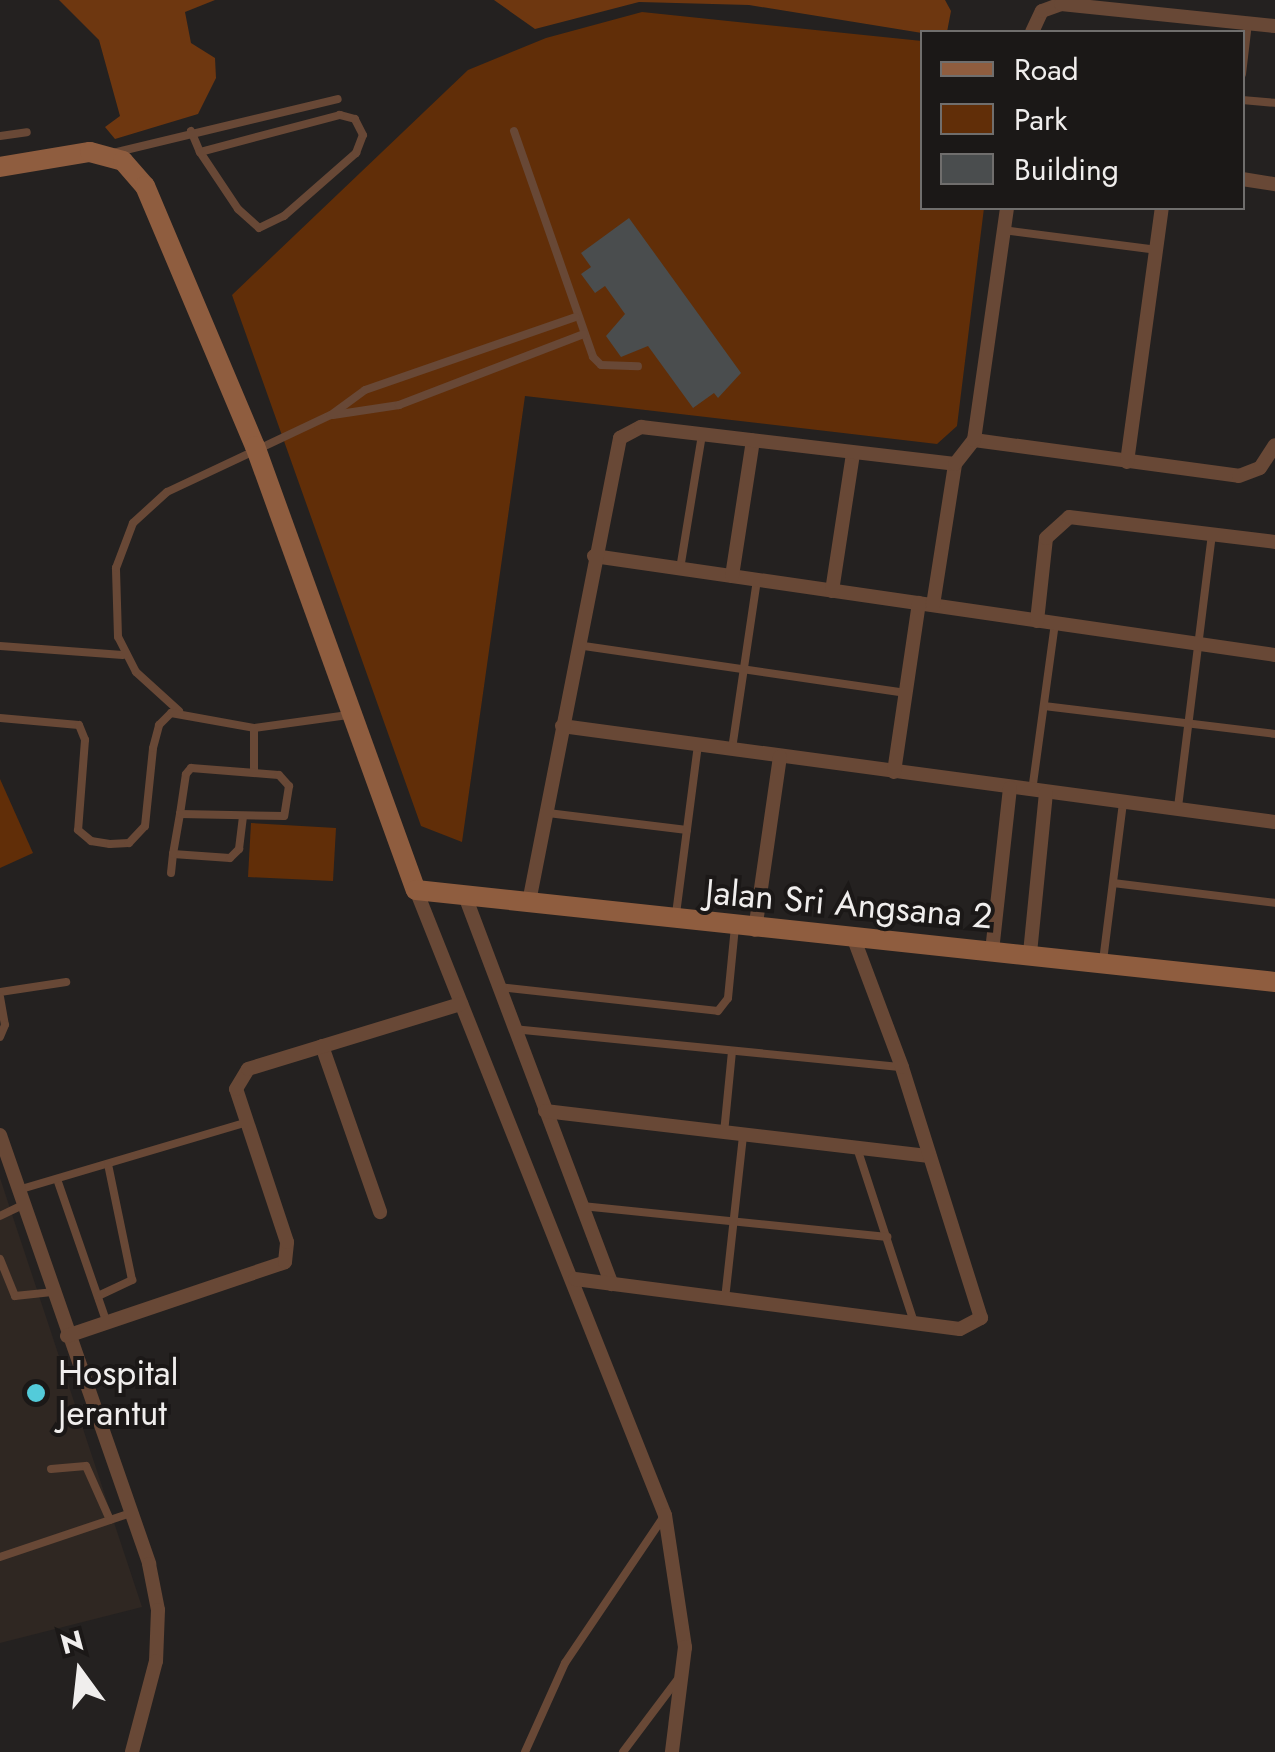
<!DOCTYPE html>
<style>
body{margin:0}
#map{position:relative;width:1275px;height:1752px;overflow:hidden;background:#242120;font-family:Jost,sans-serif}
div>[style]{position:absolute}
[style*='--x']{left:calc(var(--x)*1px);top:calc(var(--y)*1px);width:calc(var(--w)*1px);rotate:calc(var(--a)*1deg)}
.built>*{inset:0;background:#2f2722}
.green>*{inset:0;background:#612e08}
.forest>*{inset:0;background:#6e3710}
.building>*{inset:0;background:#4a4d4e}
.lane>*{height:8px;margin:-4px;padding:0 4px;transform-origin:4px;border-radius:4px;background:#684836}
.street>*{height:14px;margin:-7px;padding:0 7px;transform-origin:7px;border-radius:7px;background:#684836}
.secondary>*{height:20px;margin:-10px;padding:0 10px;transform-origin:10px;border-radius:10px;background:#8f5d3f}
.dots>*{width:28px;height:28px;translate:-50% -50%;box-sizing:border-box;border:5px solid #1b1817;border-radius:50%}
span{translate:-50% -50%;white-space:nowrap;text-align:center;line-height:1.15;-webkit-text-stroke:8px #1b1817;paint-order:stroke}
.street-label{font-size:35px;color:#f0eeed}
.poi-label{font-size:35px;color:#f0eeed}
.left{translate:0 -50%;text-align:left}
.legend{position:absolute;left:920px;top:30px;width:325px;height:180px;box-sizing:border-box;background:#1b1817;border:2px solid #706e6d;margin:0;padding:12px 18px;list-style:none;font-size:30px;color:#f0eeed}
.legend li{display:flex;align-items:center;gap:20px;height:50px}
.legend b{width:50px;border:2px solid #706e6d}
.north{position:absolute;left:30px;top:1622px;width:100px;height:100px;-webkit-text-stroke:8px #1b1817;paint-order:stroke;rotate:345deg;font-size:28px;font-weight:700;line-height:40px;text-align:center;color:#f0eeed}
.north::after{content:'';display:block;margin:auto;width:35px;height:45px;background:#f0eeed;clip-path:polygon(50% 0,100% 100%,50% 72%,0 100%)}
</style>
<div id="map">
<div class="built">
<div style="clip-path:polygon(0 1178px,142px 1607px,0 1643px)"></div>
</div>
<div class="green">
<div style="clip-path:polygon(642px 12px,922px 41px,922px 208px,984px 208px,957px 426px,937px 444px,525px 396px,462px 842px,421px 826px,232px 295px,468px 70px,546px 38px)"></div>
<div style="clip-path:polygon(0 779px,33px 853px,0 868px)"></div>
<div style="clip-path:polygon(251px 823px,336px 828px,333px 881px,248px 877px)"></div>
</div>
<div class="forest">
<div style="clip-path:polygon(59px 0,215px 0,185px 12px,191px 43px,215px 58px,216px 78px,198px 114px,115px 139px,105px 127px,120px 116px,99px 40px)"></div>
<div style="clip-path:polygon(494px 0,945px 0,951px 11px,947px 32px,922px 33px,749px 5px,639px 2px,535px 29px)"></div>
</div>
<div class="building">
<div style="clip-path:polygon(629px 218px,741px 373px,718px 398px,714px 393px,693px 408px,648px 346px,621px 357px,606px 336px,625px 314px,605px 286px,595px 293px,581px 274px,591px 267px,581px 253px)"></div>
</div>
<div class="lane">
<div style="--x:1242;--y:74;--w:51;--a:-83.3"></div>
<div style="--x:1242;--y:100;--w:33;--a:5"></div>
<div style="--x:191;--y:131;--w:23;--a:67"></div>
<div style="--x:200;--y:152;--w:69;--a:56.3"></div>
<div style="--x:238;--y:209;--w:28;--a:42"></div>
<div style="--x:259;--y:228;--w:28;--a:-26"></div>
<div style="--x:284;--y:216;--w:96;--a:-41.2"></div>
<div style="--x:356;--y:153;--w:19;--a:-69"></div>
<div style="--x:363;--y:135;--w:18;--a:-117"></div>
<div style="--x:355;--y:119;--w:16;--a:-165"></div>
<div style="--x:340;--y:115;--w:145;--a:165.2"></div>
<div style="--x:514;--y:131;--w:239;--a:70.7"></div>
<div style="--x:593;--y:357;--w:11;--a:45"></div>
<div style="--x:601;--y:365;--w:37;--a:2"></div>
<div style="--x:0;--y:136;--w:27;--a:-8"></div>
<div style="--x:113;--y:153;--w:231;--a:-13.5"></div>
<div style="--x:1003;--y:230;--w:154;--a:7.4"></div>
<div style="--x:333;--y:415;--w:67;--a:-8.6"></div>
<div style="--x:399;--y:405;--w:198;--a:-21"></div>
<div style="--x:680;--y:569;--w:136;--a:-80.7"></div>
<div style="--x:577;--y:645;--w:331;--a:8.3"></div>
<div style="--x:0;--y:646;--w:123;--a:4.2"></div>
<div style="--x:1044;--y:706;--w:233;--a:6.9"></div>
<div style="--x:179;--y:711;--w:58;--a:-137.8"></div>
<div style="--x:136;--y:672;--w:39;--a:-117"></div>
<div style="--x:118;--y:637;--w:69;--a:-91.7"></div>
<div style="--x:116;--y:568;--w:48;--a:-69.3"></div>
<div style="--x:133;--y:523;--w:46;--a:-42.4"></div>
<div style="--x:167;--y:492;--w:181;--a:-25.2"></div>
<div style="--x:331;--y:415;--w:42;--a:-36.3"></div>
<div style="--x:365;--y:390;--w:223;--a:-19.1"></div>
<div style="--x:0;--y:718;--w:79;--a:5.1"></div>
<div style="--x:79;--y:725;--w:16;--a:68"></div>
<div style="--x:85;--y:740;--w:90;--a:94.4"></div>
<div style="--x:78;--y:830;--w:17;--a:40"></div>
<div style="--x:91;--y:841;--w:19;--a:9"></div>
<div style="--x:110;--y:844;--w:19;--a:-3"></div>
<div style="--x:129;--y:843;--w:23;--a:-47"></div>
<div style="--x:145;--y:826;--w:78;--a:-84.1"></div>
<div style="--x:153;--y:748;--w:24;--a:-75"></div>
<div style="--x:159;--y:725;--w:17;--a:-45"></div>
<div style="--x:171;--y:713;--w:84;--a:10.2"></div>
<div style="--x:254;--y:728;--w:95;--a:-7.9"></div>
<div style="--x:254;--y:728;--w:44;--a:90"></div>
<div style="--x:732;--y:749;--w:171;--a:-81.6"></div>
<div style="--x:1032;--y:791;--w:170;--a:-82.2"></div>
<div style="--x:1178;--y:807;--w:276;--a:-82.9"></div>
<div style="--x:548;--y:813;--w:140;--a:7"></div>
<div style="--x:173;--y:854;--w:57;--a:4"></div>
<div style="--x:230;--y:858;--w:13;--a:-45"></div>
<div style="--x:239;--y:849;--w:33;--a:-83"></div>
<div style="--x:171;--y:873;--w:19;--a:-84"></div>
<div style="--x:173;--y:854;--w:41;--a:-80.1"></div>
<div style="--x:180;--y:814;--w:40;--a:-81.5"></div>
<div style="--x:186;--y:774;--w:8;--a:-50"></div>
<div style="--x:191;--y:768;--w:88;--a:4.5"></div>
<div style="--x:279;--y:775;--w:15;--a:48"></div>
<div style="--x:289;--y:786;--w:30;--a:99"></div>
<div style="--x:284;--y:816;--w:104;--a:-178.9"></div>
<div style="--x:1113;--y:883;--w:163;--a:7"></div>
<div style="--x:676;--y:914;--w:170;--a:-82.6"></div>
<div style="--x:1103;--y:961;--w:160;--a:-82.8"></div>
<div style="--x:498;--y:987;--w:221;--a:6.2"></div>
<div style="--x:718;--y:1011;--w:16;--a:-52"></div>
<div style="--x:728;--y:998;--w:71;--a:-84.4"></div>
<div style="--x:0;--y:992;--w:67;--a:-8.6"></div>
<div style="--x:0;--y:997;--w:28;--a:80"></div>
<div style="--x:5;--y:1025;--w:13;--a:113"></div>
<div style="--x:513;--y:1029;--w:391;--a:5.6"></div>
<div style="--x:724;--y:1133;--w:82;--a:-84.4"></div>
<div style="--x:858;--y:1151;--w:180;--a:71.9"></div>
<div style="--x:57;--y:1179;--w:152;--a:70.9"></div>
<div style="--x:18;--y:1190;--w:236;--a:-16.5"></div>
<div style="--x:582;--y:1206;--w:307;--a:5.8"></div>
<div style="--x:0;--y:1216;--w:25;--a:-26"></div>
<div style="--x:0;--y:1259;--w:40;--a:68"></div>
<div style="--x:15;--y:1296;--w:37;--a:-6"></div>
<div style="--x:98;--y:1296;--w:38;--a:-25"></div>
<div style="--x:132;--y:1280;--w:118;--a:-101.7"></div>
<div style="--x:725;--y:1299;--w:164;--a:-83.7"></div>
<div style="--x:51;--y:1469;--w:35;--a:-5"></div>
<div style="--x:86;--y:1466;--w:59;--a:66"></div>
<div style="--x:0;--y:1557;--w:138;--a:-18.6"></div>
<div style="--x:525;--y:1752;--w:98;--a:-65.8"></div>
<div style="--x:565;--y:1663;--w:179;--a:-56"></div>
<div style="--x:623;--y:1752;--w:90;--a:-53.1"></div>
</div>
<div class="street">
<div style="--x:1032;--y:32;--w:23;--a:-65"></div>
<div style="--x:1042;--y:11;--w:20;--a:-20"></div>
<div style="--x:1061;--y:4;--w:215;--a:5.9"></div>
<div style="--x:1242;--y:179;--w:33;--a:9"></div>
<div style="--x:974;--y:440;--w:267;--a:7.7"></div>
<div style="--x:1239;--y:476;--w:22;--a:-21"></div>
<div style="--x:1260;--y:468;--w:27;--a:-57"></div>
<div style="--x:1127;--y:462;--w:256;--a:-82.2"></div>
<div style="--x:594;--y:556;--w:688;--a:8.27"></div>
<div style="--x:732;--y:576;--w:137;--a:-81.2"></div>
<div style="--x:832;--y:591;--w:140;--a:-81.3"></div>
<div style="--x:933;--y:605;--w:143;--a:-81.1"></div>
<div style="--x:1037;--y:621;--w:83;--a:-83.8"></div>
<div style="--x:1046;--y:538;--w:31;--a:-42"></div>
<div style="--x:1069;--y:517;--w:208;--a:6.9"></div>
<div style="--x:562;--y:726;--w:719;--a:7.67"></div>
<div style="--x:894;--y:772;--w:171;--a:-81.6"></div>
<div style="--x:416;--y:890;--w:673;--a:68.28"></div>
<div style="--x:665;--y:1515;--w:134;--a:81.4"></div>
<div style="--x:685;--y:1647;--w:106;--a:97.1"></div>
<div style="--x:465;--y:896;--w:415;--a:69.3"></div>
<div style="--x:529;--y:902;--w:473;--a:-78.9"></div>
<div style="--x:620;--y:438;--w:24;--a:-28"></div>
<div style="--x:641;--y:427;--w:316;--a:6.7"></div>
<div style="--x:955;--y:464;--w:31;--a:-52"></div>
<div style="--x:974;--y:440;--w:234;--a:-81.9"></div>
<div style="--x:755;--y:930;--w:175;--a:-81.8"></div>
<div style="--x:992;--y:951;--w:164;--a:-83.7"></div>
<div style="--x:1030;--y:953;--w:160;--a:-84.3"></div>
<div style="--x:322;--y:1046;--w:176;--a:70.7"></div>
<div style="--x:545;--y:1111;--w:387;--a:6.7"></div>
<div style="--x:0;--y:1135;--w:454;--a:70.8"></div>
<div style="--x:149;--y:1564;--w:47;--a:78.9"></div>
<div style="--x:158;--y:1610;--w:51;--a:92.2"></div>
<div style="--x:156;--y:1661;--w:94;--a:104.8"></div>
<div style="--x:575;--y:1279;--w:388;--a:7.4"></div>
<div style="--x:960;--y:1329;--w:24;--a:-28"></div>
<div style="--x:981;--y:1318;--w:263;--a:-107.5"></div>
<div style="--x:902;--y:1067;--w:134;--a:-110.6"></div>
<div style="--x:67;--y:1336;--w:230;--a:-18.7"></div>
<div style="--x:285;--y:1262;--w:20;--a:-84"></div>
<div style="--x:287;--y:1242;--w:161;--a:-108.4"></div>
<div style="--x:236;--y:1089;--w:23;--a:-59"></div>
<div style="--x:248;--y:1069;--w:223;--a:-17"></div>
</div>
<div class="secondary">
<div style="--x:0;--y:167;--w:91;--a:-9.5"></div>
<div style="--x:90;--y:152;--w:34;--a:15"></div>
<div style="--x:123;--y:161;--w:33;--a:49"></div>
<div style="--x:145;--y:186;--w:282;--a:67.1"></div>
<div style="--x:255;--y:446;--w:472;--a:70.1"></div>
<div style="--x:416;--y:890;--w:864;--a:6.11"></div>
</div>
<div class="dots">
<div style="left:36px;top:1393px;background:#53cbda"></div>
</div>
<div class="street-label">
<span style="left:849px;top:904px;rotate:5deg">Jalan Sri Angsana 2</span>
</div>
<div class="poi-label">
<span class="left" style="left:58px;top:1393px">Hospital<br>Jerantut</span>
</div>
<ul class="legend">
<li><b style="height:12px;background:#8f5d3f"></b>Road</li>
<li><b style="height:28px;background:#612e08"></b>Park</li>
<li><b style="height:28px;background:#4a4d4e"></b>Building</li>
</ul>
<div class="north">N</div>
</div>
